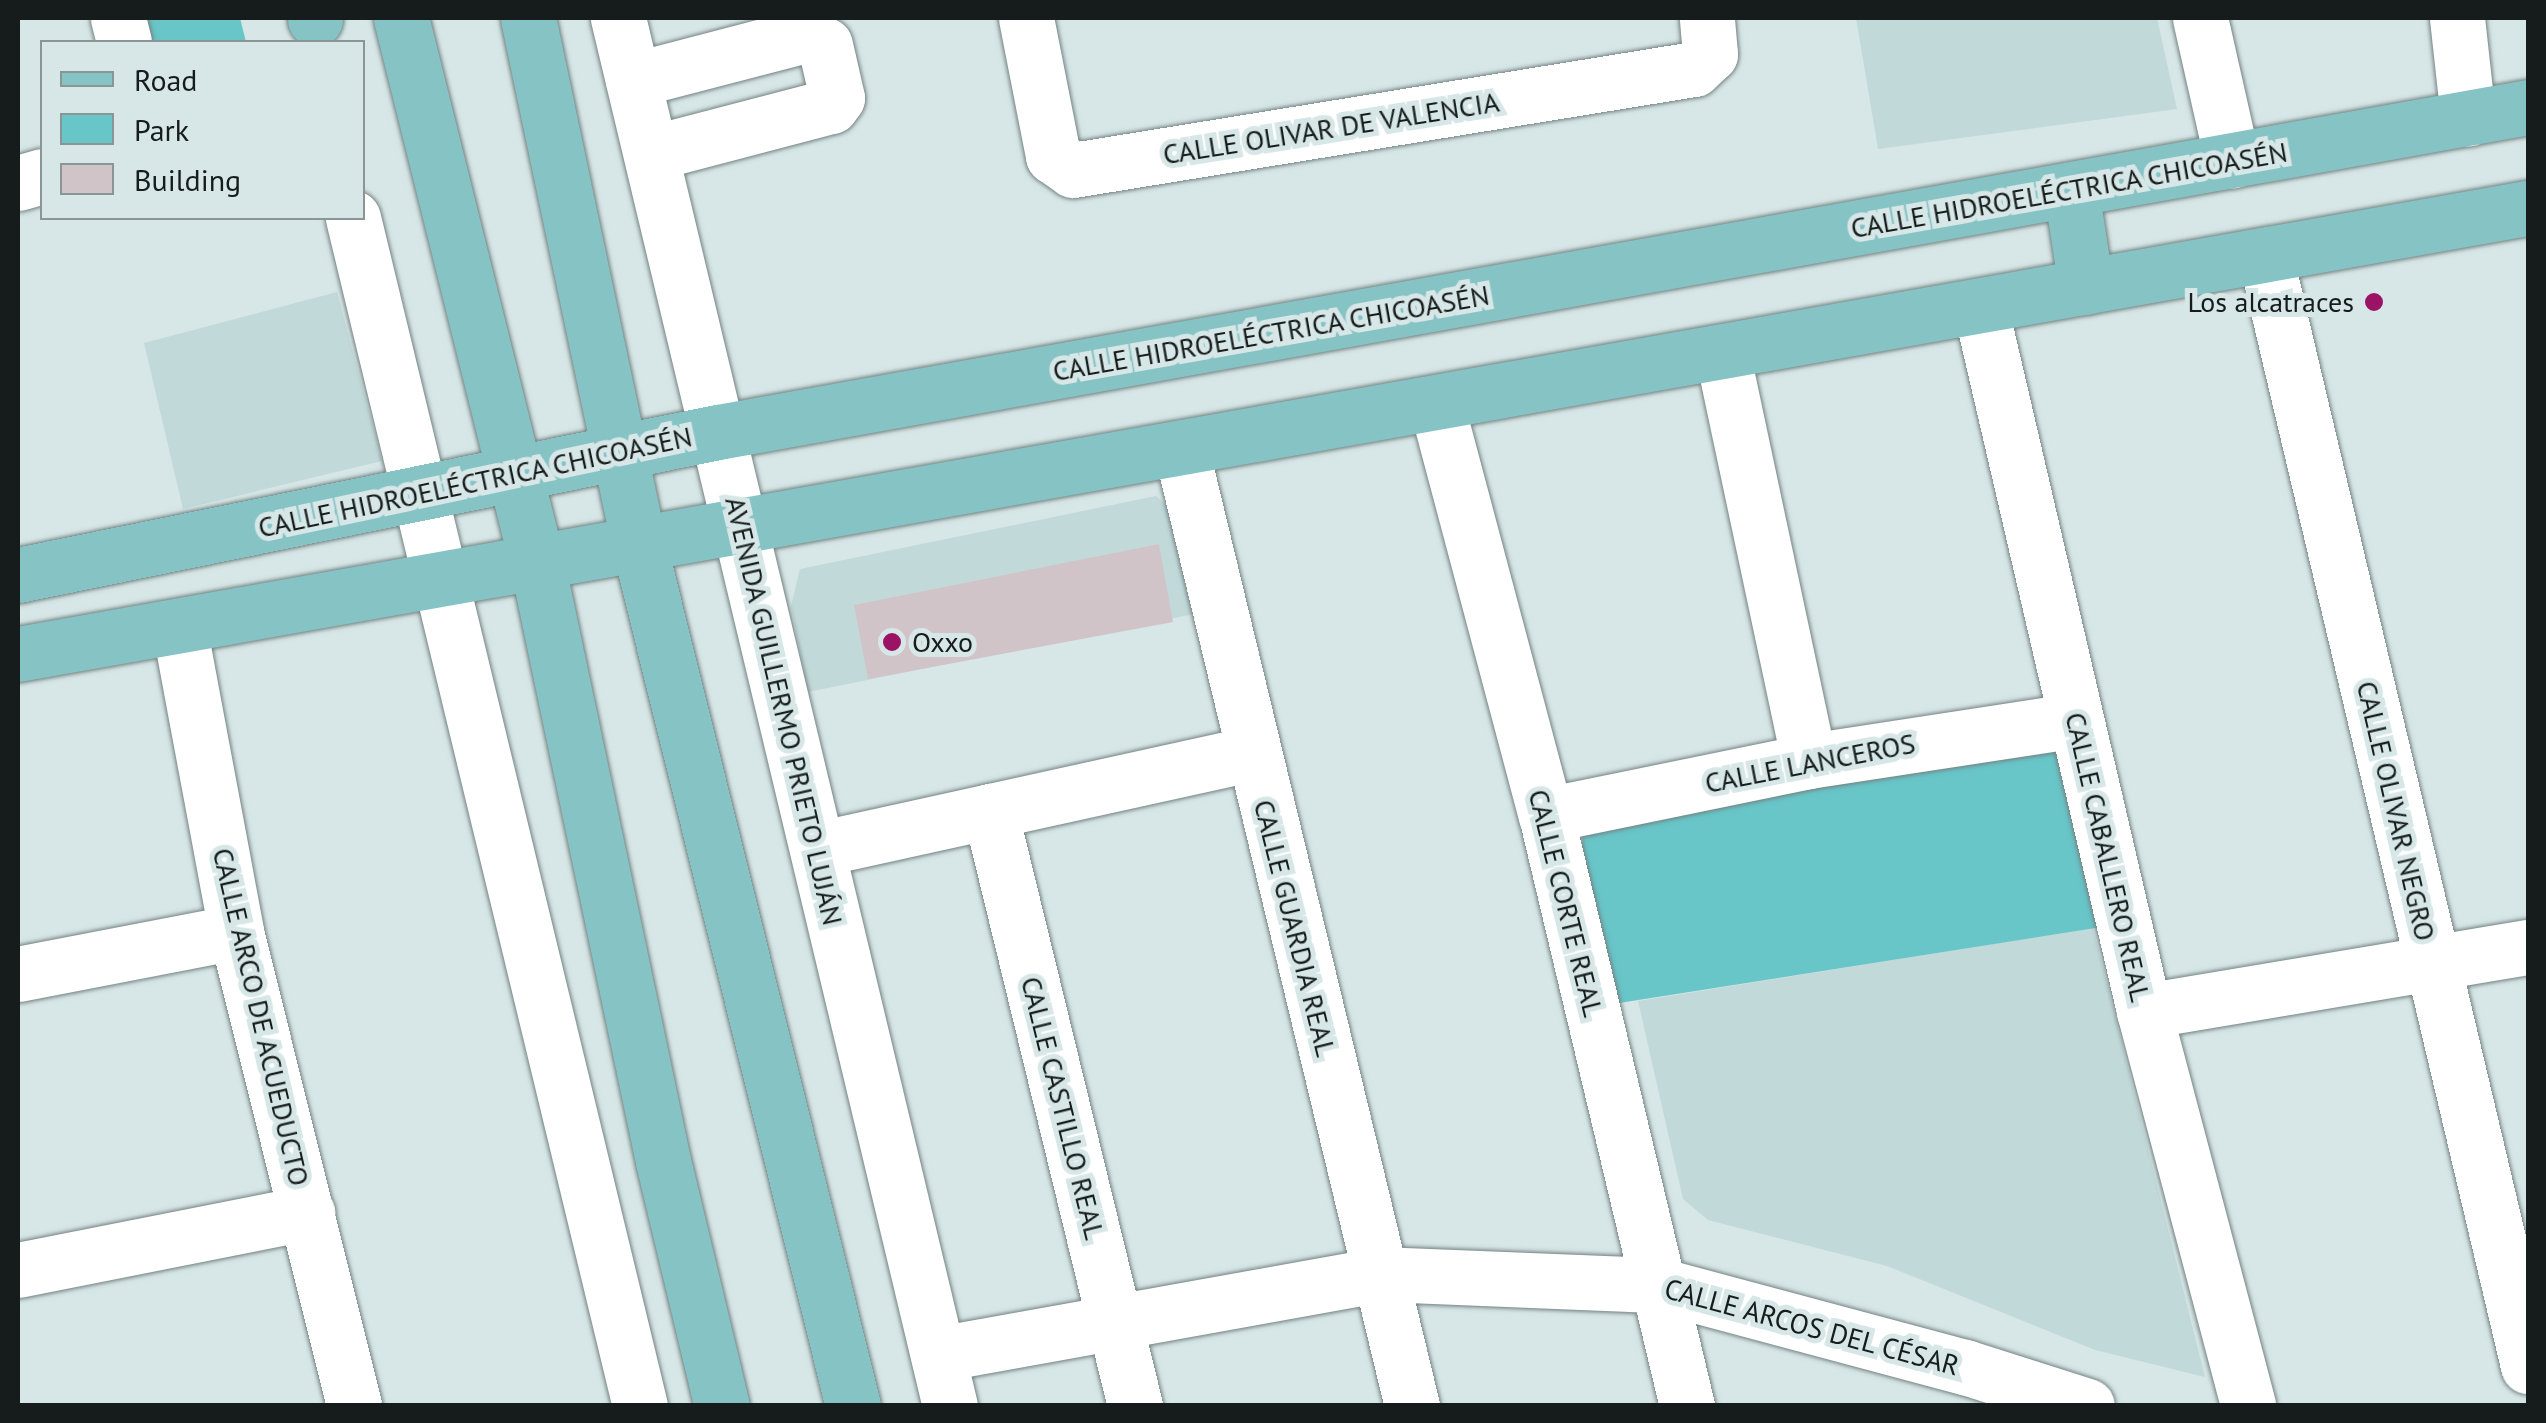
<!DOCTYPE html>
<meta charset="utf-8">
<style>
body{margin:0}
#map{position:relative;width:2546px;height:1423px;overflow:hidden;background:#d7e6e6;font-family:"PT Sans",sans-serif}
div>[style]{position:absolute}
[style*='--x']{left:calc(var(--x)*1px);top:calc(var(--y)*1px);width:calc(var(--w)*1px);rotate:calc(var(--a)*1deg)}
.built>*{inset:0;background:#c2d9da}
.green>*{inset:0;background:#68c5c8}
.building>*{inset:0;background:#d1c4c9}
.roads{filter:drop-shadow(0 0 2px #748282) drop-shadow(0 0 2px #748282)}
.minor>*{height:55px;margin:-27.5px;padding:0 27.5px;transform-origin:27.5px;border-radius:27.5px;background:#fff}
.major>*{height:55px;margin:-27.5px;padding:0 27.5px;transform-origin:27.5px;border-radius:27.5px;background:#86c3c5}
.dots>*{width:28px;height:28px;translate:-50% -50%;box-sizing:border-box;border:5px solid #d7e6e6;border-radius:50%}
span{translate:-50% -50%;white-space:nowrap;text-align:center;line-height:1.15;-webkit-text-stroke:10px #d7e6e6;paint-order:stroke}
.street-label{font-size:28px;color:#161c1c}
.poi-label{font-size:28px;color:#161c1c}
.right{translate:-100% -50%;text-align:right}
.left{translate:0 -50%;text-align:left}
.frame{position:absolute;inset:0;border:20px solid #161c1c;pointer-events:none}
.legend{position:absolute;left:40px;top:40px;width:325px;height:180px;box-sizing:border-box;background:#d7e6e6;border:2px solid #8a9595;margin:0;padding:12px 18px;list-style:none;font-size:30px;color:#161c1c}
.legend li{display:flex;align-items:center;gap:20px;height:50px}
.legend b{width:50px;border:2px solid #8a9595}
</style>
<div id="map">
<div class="built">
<div style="clip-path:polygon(1856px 18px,2157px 18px,2177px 109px,1878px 149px)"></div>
<div style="clip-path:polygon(337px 292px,382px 461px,183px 509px,144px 343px)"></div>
<div style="clip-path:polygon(1156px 496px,1174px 512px,1194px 614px,808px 692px,791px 606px,800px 569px)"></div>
<div style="clip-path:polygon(2093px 928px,2205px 1377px,2095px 1350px,1887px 1266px,1708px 1220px,1683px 1199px,1638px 1001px)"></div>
</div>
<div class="green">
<div style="clip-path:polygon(143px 18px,240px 18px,246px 42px,149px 42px)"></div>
<div style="clip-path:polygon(2047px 744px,2062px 754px,2108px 926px,1619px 1003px,1582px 848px,1583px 829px)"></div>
</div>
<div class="building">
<div style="clip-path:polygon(1159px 544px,1173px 622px,868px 679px,854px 605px)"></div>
</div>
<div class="roads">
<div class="minor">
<div style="--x:118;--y:18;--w:25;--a:76"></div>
<div style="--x:618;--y:18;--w:1427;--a:76.55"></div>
<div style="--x:1026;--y:18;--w:141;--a:78.9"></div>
<div style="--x:1053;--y:156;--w:24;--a:35"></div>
<div style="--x:1073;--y:170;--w:629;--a:-9.24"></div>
<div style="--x:1694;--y:69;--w:22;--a:-43"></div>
<div style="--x:1710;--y:54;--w:36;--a:-95"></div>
<div style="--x:2200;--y:18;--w:146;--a:77.3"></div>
<div style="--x:2457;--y:18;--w:101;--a:83.7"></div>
<div style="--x:633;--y:80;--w:179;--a:-14.6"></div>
<div style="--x:806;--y:35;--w:21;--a:28"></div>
<div style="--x:825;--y:45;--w:54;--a:77.2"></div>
<div style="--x:837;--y:98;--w:10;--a:127"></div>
<div style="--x:831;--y:106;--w:185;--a:165.3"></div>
<div style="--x:18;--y:183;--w:25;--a:-16"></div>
<div style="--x:353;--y:218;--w:1222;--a:76.42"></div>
<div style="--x:2265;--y:255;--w:1142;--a:76.68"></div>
<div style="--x:1980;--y:306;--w:724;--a:76.9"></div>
<div style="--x:2144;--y:1011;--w:408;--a:75.2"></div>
<div style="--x:1722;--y:352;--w:418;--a:78"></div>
<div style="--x:1436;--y:403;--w:426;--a:75.1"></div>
<div style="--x:1546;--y:815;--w:608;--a:76.58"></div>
<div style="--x:1181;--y:449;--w:984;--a:76.43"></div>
<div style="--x:179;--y:626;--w:311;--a:79.4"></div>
<div style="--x:236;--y:932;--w:488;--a:76"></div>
<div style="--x:990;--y:811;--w:612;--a:76.3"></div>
<div style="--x:1546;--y:815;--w:268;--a:-11.6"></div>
<div style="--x:1809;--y:761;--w:270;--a:-8.7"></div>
<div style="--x:818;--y:849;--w:443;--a:-12.4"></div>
<div style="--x:18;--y:974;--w:222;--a:-10.9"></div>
<div style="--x:2144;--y:1011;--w:389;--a:-9.5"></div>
<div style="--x:18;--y:1270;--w:295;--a:-11.2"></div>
<div style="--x:938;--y:1354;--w:450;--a:-10.2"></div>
<div style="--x:1381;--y:1274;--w:277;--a:2.3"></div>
<div style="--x:1658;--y:1285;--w:318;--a:15"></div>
<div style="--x:1965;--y:1367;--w:128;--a:17.7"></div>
</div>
<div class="major">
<div style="--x:315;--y:18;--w:1;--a:90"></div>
<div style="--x:401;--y:18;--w:562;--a:75.99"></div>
<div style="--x:537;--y:563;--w:611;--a:78.1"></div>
<div style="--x:663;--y:1161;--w:252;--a:76.5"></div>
<div style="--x:528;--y:18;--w:539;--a:78.11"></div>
<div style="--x:639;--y:545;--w:887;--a:76.04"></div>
<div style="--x:2071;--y:190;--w:98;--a:81.2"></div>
<div style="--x:18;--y:575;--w:714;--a:-11.55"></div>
<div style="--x:718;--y:432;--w:1839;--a:-10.18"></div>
<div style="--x:18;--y:654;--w:2549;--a:-10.08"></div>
</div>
</div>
<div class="dots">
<div style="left:2374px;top:302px;background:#9b1364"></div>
<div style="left:892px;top:642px;background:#9b1364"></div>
</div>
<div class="street-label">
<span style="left:1331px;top:128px;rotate:-9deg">CALLE OLIVAR DE VALENCIA</span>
<span style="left:2069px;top:190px;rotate:-10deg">CALLE HIDROELÉCTRICA CHICOASÉN</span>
<span style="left:1271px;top:333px;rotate:-10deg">CALLE HIDROELÉCTRICA CHICOASÉN</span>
<span style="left:475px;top:482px;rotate:-12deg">CALLE HIDROELÉCTRICA CHICOASÉN</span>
<span style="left:784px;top:711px;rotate:77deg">AVENIDA GUILLERMO PRIETO LUJÁN</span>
<span style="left:1810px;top:763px;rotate:-11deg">CALLE LANCEROS</span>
<span style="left:2396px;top:811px;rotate:77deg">CALLE OLIVAR NEGRO</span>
<span style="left:2108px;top:857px;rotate:77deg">CALLE CABALLERO REAL</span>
<span style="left:1566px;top:903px;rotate:76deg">CALLE CORTE REAL</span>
<span style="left:1295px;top:928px;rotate:76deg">CALLE GUARDIA REAL</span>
<span style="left:261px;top:1017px;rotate:77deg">CALLE ARCO DE ACUEDUCTO</span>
<span style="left:1063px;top:1108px;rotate:76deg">CALLE CASTILLO REAL</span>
<span style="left:1812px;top:1327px;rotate:15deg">CALLE ARCOS DEL CÉSAR</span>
</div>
<div class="poi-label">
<span class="right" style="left:2354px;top:302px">Los alcatraces</span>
<span class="left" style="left:912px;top:642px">Oxxo</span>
</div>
<div class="frame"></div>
<ul class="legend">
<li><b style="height:12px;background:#86c3c5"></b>Road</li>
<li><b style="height:28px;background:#68c5c8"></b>Park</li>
<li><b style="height:28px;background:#d1c4c9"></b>Building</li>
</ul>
</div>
